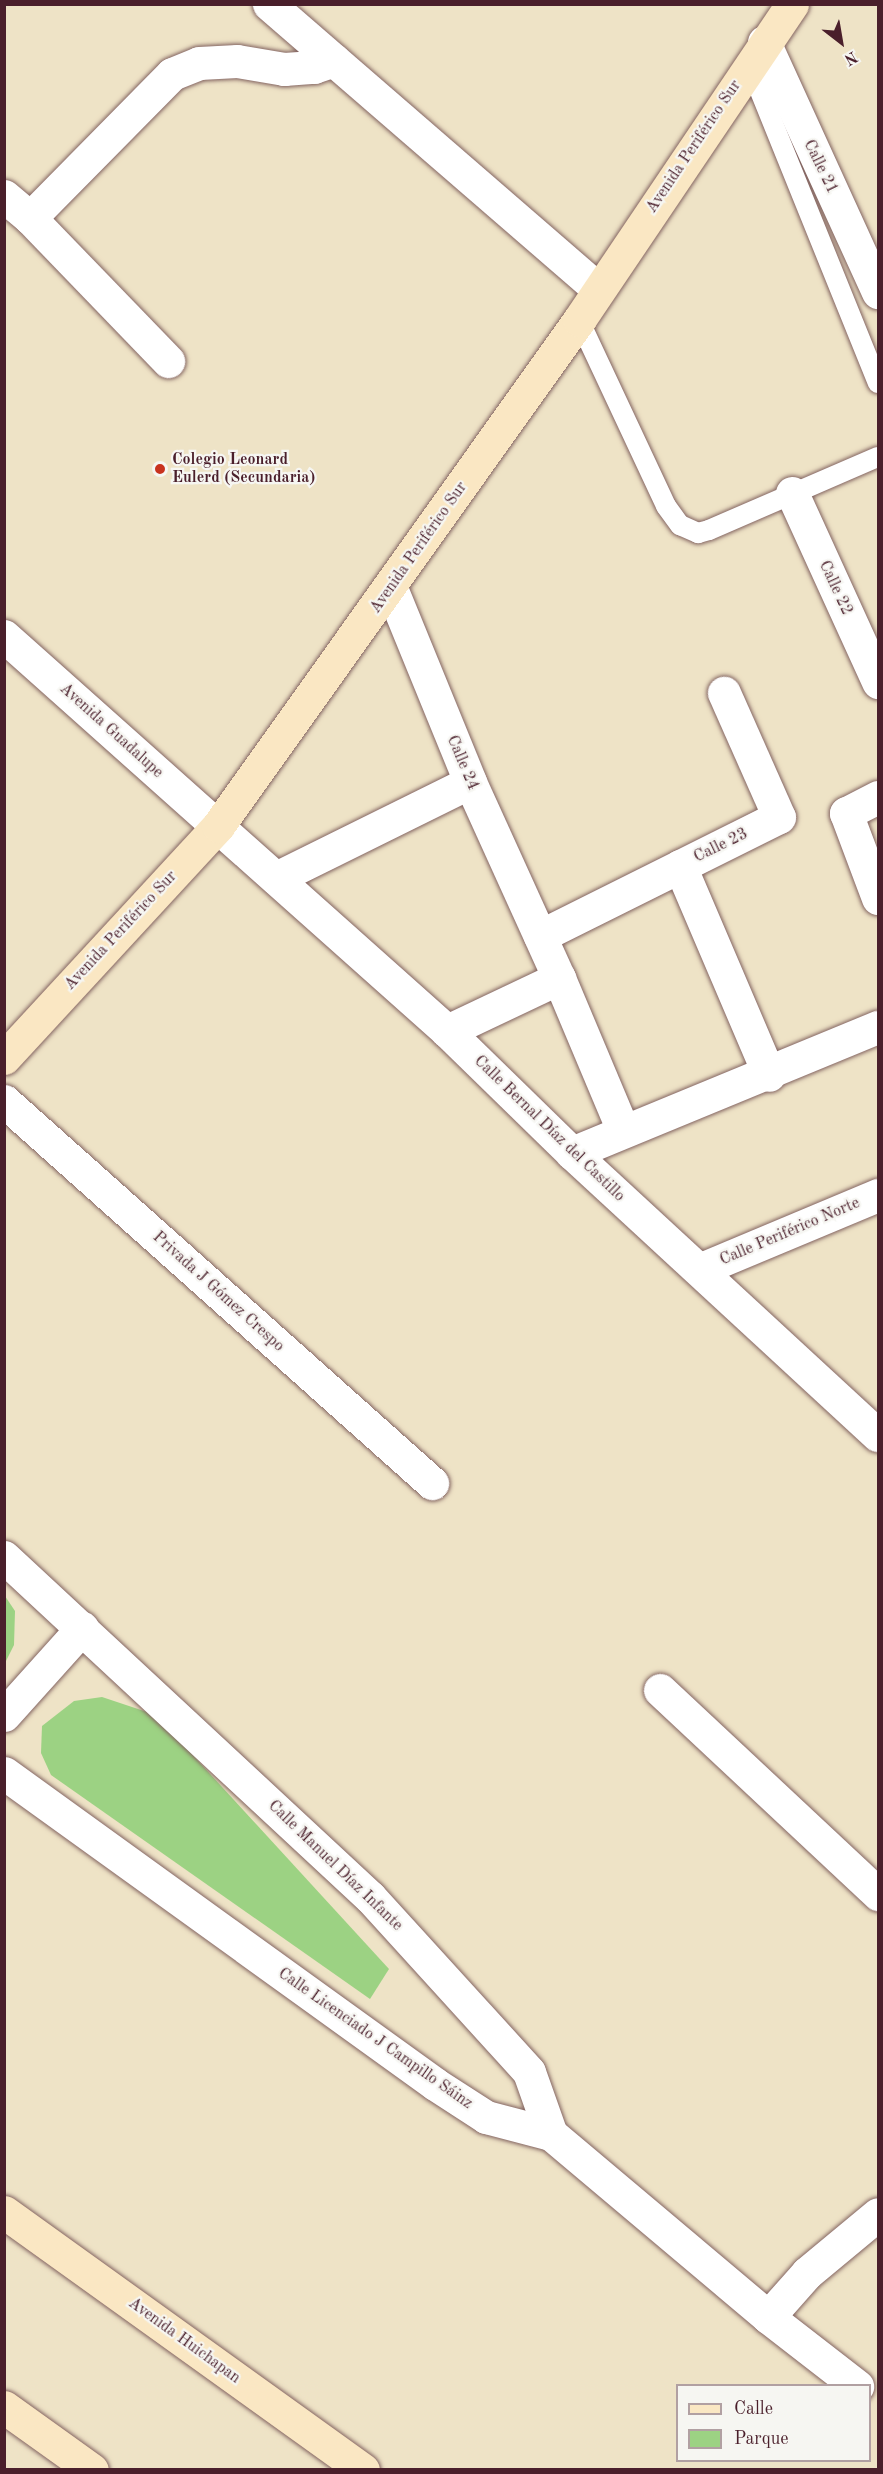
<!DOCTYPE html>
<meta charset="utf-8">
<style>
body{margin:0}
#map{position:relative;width:883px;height:2474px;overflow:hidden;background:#eee3c6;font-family:"Old Standard TT",serif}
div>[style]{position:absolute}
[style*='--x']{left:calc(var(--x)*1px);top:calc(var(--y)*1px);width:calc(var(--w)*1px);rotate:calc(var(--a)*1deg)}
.green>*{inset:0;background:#9cd283}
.roads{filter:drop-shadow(0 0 2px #836461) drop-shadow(0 0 2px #836461)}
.lane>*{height:20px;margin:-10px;padding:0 10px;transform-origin:10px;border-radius:10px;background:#fff}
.street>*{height:33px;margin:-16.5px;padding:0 16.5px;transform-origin:16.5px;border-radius:16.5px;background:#fff}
.secondary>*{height:33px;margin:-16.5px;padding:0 16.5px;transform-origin:16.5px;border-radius:16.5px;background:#fae7c3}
.dots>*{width:16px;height:16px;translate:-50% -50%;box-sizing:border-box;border:3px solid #f6f6f2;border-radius:50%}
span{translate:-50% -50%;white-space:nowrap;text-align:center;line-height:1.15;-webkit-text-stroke:4.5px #f6f6f2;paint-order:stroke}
.street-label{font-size:16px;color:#4a1f2b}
.poi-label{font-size:16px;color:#4a1f2b;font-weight:700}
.left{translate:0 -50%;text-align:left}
.frame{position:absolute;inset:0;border:6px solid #4a1f2b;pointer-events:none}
.legend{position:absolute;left:676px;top:2384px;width:195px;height:78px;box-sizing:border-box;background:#f6f6f2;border:2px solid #b1a0a2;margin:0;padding:8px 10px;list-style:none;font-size:18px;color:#4a1f2b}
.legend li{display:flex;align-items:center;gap:12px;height:30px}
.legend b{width:30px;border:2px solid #b1a0a2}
.north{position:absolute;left:811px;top:12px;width:60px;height:60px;-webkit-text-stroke:4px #f6f6f2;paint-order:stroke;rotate:149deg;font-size:16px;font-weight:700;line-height:24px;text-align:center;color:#4a1f2b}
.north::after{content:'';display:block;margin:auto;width:21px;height:27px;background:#4a1f2b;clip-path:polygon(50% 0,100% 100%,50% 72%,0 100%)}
</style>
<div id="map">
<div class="green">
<div style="clip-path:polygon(5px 1596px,15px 1611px,14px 1645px,5px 1663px)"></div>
<div style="clip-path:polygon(102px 1697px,156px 1715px,389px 1969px,370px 1999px,51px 1775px,41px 1753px,42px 1726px,74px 1701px)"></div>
</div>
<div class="roads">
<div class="lane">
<div style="--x:749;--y:64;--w:344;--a:68"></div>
<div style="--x:579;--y:320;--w:205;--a:64.9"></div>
<div style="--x:666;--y:506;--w:24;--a:54"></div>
<div style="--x:680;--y:525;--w:20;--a:24"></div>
<div style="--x:698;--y:533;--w:11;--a:-15"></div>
<div style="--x:709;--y:530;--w:184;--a:-23.4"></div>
</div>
<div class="street">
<div style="--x:269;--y:4;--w:435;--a:40.9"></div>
<div style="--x:764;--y:42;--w:275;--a:65.5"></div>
<div style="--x:4;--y:196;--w:34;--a:40"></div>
<div style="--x:30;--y:218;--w:202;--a:-45.4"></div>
<div style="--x:172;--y:74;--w:29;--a:-22"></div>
<div style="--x:199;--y:63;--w:38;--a:-3"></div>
<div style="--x:237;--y:61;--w:48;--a:9.7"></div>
<div style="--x:284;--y:69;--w:30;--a:-4"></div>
<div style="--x:314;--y:67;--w:21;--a:-19"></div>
<div style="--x:30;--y:218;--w:199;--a:46"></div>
<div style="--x:792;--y:493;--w:208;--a:65.5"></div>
<div style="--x:391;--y:588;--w:209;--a:67.8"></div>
<div style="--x:470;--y:782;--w:215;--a:65.6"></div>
<div style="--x:559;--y:978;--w:165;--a:67.2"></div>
<div style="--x:4;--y:636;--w:594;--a:41.72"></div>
<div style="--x:447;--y:1031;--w:175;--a:44.3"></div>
<div style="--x:572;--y:1153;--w:416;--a:42.7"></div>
<div style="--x:878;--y:797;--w:36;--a:153"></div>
<div style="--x:846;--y:813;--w:91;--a:69.4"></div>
<div style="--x:680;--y:866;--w:227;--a:66.9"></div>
<div style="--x:276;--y:878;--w:216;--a:-26.3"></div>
<div style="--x:540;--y:936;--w:267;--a:-26.5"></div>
<div style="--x:779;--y:817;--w:136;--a:-113.9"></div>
<div style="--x:447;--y:1031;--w:124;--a:-25.3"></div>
<div style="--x:4;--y:1101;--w:574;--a:41.75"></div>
<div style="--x:572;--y:1153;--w:331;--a:-22.4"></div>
<div style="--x:701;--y:1269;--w:192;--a:-22.7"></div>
<div style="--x:4;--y:1557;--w:500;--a:42.9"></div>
<div style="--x:370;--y:1897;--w:236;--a:47.7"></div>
<div style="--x:529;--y:2072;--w:66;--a:70.5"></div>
<div style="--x:660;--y:1690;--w:299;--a:43.1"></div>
<div style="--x:4;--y:1715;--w:117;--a:-48.1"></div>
<div style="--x:4;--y:1773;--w:531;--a:35.81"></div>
<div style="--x:435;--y:2084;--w:61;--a:32.9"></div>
<div style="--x:486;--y:2117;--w:67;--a:14.7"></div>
<div style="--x:551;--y:2134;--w:284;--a:40.1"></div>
<div style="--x:768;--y:2317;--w:113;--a:37.8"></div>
<div style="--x:768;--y:2317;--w:59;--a:-48.4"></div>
<div style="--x:807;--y:2273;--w:92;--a:-39.7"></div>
</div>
<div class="secondary">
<div style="--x:4;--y:1058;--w:316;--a:-47.3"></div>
<div style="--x:218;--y:826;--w:622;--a:-54.49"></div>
<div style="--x:579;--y:320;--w:381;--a:-56"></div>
<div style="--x:4;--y:2212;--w:442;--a:35.7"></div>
<div style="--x:4;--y:2407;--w:108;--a:35.6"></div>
</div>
</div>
<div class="dots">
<div style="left:160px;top:469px;background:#c8321e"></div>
</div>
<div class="street-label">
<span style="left:694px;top:147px;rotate:-56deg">Avenida Periférico Sur</span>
<span style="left:820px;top:167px;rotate:64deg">Calle 21</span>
<span style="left:419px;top:548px;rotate:-55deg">Avenida Periférico Sur</span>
<span style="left:835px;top:588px;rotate:65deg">Calle 22</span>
<span style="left:111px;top:731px;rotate:42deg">Avenida Guadalupe</span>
<span style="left:462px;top:763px;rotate:67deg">Calle 24</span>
<span style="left:721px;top:846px;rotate:-26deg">Calle 23</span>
<span style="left:121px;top:931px;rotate:-47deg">Avenida Periférico Sur</span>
<span style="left:549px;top:1129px;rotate:44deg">Calle Bernal Díaz del Castillo</span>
<span style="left:790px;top:1232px;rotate:-23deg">Calle Periférico Norte</span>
<span style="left:218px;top:1292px;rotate:42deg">Privada J Gómez Crespo</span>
<span style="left:335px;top:1866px;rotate:44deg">Calle Manuel Díaz Infante</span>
<span style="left:375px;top:2039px;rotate:35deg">Calle Licenciado J Campillo Sáinz</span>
<span style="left:184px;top:2341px;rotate:36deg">Avenida Huichapan</span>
</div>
<div class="poi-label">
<span class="left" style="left:172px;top:469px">Colegio Leonard<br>Eulerd (Secundaria)</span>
</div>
<div class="frame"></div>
<ul class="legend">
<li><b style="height:8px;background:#fae7c3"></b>Calle</li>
<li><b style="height:16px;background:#9cd283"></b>Parque</li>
</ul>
<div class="north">N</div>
</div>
